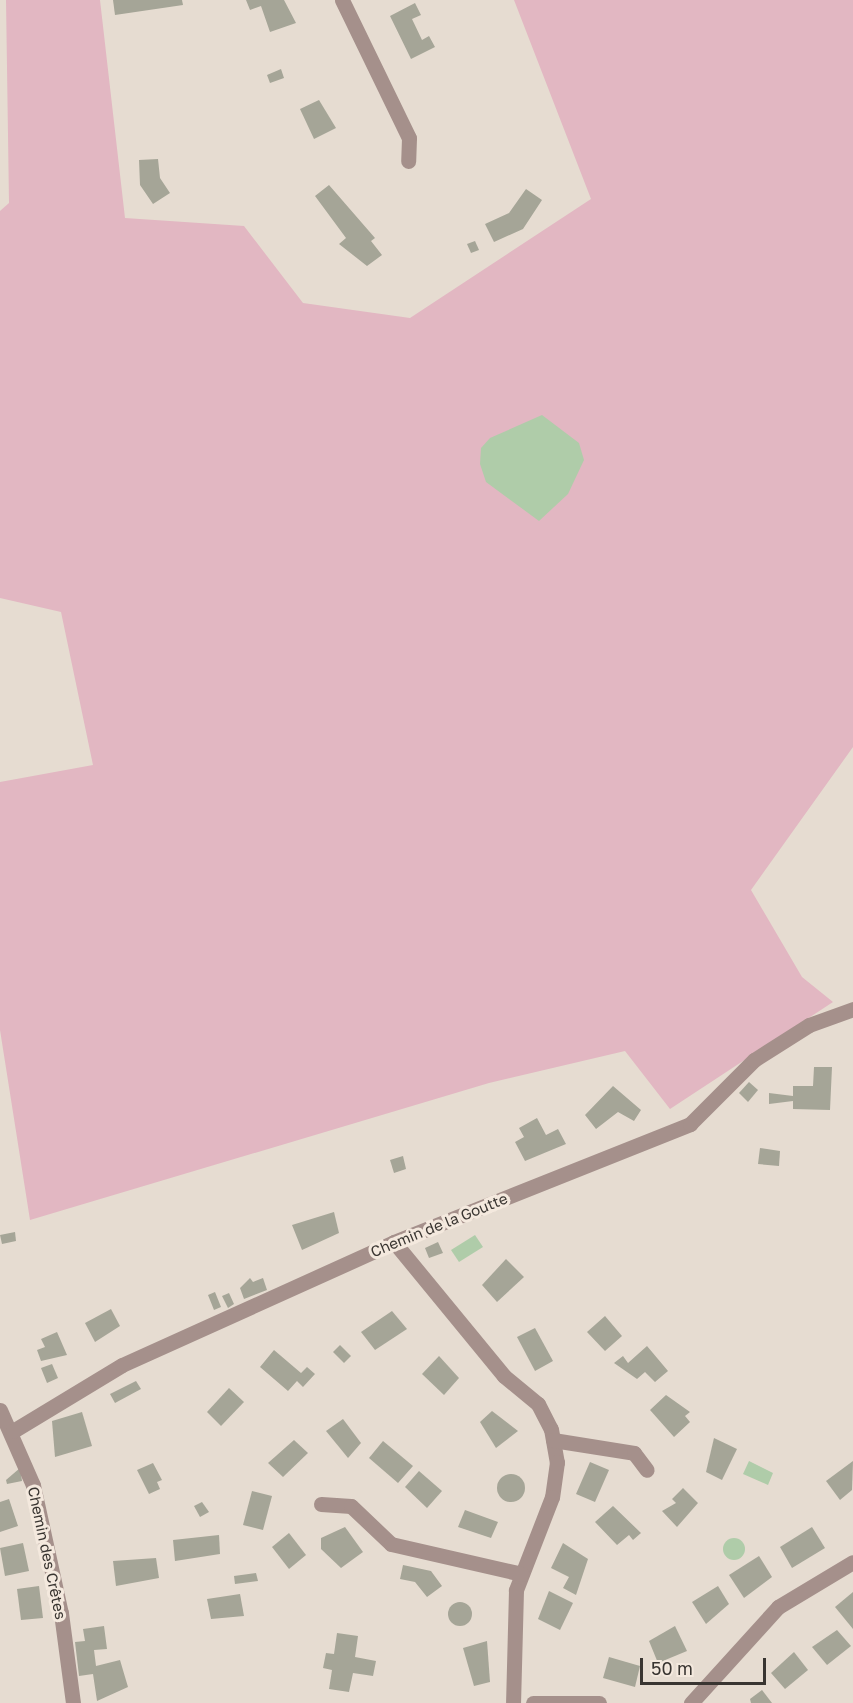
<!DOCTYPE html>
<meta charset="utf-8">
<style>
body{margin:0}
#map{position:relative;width:853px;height:1703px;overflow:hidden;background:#e6dcd1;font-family:"Golos Text",sans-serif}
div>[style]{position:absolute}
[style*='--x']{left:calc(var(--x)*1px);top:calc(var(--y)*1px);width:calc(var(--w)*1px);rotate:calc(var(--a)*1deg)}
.green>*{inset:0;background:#e2b7c2}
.water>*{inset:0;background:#afcca9}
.round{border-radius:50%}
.building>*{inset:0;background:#a5a597}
.street>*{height:15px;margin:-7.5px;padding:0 7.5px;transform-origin:7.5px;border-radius:7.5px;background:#a5908b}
span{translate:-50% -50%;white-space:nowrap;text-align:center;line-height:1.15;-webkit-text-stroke:6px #f4e9de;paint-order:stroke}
.street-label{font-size:15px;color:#393531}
.scale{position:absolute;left:640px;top:1658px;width:126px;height:27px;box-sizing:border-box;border:3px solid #393531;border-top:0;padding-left:8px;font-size:18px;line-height:21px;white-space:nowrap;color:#393531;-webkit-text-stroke:4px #f4e9de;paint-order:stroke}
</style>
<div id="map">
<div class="green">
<div style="clip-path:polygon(6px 0,100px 0,125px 218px,244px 226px,303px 303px,410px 318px,591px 199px,514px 0,853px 0,853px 747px,751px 890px,802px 977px,833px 1002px,670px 1109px,625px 1051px,489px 1083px,30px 1220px,0 1030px,0 782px,93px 765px,61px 612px,0 598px,0 211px,9px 203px)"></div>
</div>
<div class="water">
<div style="clip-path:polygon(542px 415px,579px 443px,584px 460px,568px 494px,539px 521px,486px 482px,480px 464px,481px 448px,490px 438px)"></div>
<div style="clip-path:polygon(475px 1235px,483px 1247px,459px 1262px,451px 1250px)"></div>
<div style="clip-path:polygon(749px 1461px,773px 1473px,768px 1485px,743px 1474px)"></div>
<div class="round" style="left:723px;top:1538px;width:22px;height:22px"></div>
</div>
<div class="building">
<div style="clip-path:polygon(113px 0,182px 0,183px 5px,115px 15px)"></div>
<div style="clip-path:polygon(246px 0,284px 0,296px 23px,270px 32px,261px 6px,250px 10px)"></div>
<div style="clip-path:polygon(415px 3px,421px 15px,412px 19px,422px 40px,429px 36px,435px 47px,411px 59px,390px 16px)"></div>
<div style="clip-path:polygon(281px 69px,284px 78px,270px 83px,267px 75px)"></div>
<div style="clip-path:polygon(319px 100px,336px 128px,314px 139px,300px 109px)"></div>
<div style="clip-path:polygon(158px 159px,160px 178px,170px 193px,153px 204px,140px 185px,139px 160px)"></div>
<div style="clip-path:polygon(329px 185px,375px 238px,371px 241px,382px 255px,367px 266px,339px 244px,346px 238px,315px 196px)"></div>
<div style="clip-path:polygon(526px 189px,542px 200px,523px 229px,494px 242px,485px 224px,509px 213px)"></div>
<div style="clip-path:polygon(475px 241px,479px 250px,471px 253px,467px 244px)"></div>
<div style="clip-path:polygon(814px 1067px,832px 1067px,830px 1110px,793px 1109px,793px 1101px,769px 1104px,769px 1093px,793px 1096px,793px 1086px,813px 1086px)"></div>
<div style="clip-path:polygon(749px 1082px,758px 1090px,748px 1102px,739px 1093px)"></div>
<div style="clip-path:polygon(613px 1086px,641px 1110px,634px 1121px,618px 1112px,596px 1129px,585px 1115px)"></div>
<div style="clip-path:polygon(537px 1118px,546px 1135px,558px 1129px,566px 1144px,525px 1161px,515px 1142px,524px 1137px,519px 1128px)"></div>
<div style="clip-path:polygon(760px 1148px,780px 1151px,779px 1166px,758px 1164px)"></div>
<div style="clip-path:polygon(403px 1156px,406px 1169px,394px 1173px,390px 1160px)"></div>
<div style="clip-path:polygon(334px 1212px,339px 1233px,302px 1250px,292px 1225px)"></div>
<div style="clip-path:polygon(15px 1232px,16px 1241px,2px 1244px,0 1235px)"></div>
<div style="clip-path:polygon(438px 1242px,443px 1253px,429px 1258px,425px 1248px)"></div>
<div style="clip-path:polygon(506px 1259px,524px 1277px,497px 1302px,482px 1285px)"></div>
<div style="clip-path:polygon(250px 1278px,253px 1282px,263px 1278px,267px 1290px,244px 1299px,240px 1288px)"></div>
<div style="clip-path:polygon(215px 1292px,221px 1307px,214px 1310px,208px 1295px)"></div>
<div style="clip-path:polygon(229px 1293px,234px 1304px,228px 1308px,222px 1296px)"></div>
<div style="clip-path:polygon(111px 1309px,120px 1326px,95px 1342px,85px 1323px)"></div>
<div style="clip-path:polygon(392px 1311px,407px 1329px,375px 1350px,361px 1332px)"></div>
<div style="clip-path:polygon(605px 1316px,622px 1336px,605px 1351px,587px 1332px)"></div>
<div style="clip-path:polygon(535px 1328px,553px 1361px,535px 1371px,517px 1337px)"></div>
<div style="clip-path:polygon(57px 1332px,67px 1355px,41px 1361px,37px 1350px,45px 1347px,41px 1339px)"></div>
<div style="clip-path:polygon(340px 1345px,351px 1356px,344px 1363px,333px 1352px)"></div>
<div style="clip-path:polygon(647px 1346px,668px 1371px,655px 1382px,645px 1372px,637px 1379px,614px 1363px,623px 1356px,628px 1363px)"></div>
<div style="clip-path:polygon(274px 1350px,301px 1373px,307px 1367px,315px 1374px,303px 1387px,297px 1381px,288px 1391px,260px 1367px)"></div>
<div style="clip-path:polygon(439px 1356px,459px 1378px,444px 1395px,422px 1374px)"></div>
<div style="clip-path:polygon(52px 1364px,58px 1378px,47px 1383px,41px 1368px)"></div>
<div style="clip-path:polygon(136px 1381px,141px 1389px,115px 1403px,110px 1394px)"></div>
<div style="clip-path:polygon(229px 1388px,244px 1402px,221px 1426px,207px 1412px)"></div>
<div style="clip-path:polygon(666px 1395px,690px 1412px,685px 1416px,690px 1422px,674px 1437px,650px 1410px)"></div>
<div style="clip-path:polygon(492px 1411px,518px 1431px,496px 1448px,480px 1422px)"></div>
<div style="clip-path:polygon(82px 1412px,92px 1446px,55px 1457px,52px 1421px)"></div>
<div style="clip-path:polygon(343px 1419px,361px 1443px,348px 1458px,326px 1431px)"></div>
<div style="clip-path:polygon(714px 1438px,737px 1449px,722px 1480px,706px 1472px)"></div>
<div style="clip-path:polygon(294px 1440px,308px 1453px,283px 1477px,268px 1463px)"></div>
<div style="clip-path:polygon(383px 1441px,413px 1466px,398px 1483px,369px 1458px)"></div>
<div style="clip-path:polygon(853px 1461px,852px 1490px,840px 1500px,826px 1481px)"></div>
<div style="clip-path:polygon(590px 1462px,609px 1470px,595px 1502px,576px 1494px)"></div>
<div style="clip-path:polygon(153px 1463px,162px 1480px,157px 1482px,160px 1489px,149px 1494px,137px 1470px)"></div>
<div style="clip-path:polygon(20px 1468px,22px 1481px,7px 1484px,6px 1480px)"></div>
<div style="clip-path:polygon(419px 1471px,442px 1491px,427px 1508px,405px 1487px)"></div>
<div class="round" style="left:497px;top:1474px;width:28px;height:28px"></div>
<div style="clip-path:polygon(683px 1488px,698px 1503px,677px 1527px,662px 1511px,676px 1503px,672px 1499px)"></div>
<div style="clip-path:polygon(252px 1491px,272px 1496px,263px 1530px,243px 1525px)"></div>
<div style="clip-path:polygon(9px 1499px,18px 1526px,0 1532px,0 1502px)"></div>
<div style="clip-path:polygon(202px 1502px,209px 1512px,200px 1517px,194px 1506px)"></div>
<div style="clip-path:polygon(613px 1506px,641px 1533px,633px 1540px,629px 1535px,617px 1545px,595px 1522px)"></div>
<div style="clip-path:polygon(465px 1510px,498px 1522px,491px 1538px,458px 1527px)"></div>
<div style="clip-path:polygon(345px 1527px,363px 1552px,341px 1568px,321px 1549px,321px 1538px)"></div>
<div style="clip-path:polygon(812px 1527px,825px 1548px,792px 1568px,780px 1547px)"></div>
<div style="clip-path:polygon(289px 1533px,306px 1555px,289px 1569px,272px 1547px)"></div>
<div style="clip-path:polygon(219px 1535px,220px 1554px,175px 1561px,173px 1540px)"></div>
<div style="clip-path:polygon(23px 1543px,29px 1571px,5px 1576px,0 1548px)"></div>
<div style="clip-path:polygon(563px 1543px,588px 1559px,576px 1595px,563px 1588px,569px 1577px,551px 1568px)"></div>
<div style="clip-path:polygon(759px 1556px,772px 1577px,744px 1598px,729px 1575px)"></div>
<div style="clip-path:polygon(156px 1558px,159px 1578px,116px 1586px,113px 1561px)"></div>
<div style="clip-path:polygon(403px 1565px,431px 1571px,442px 1586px,427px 1597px,415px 1582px,400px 1579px)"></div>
<div style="clip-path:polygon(256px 1573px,258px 1581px,235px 1584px,234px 1576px)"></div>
<div style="clip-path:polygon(39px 1586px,43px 1618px,21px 1620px,17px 1589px)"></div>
<div style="clip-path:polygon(718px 1586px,729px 1604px,706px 1624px,692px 1602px)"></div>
<div style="clip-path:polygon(549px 1591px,573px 1603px,560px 1630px,538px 1619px)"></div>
<div style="clip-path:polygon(853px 1592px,853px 1629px,835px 1607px)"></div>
<div style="clip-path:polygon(240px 1594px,244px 1616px,211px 1619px,207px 1599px)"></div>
<div class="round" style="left:448px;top:1602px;width:24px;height:24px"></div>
<div style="clip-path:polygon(104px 1626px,107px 1649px,94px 1650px,96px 1666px,120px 1660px,128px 1687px,97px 1701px,93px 1674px,79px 1676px,75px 1642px,85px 1641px,83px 1629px)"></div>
<div style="clip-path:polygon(675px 1626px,687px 1651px,658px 1663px,649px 1641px)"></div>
<div style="clip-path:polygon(837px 1630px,851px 1646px,827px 1665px,812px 1647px)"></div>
<div style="clip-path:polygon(337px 1633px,358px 1636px,355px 1657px,376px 1661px,373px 1676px,353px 1673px,349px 1692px,329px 1689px,332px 1670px,323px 1668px,326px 1653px,334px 1654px)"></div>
<div style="clip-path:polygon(487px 1641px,490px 1682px,474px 1686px,463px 1648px)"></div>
<div style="clip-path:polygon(794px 1652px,808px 1670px,785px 1689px,771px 1673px)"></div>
<div style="clip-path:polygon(609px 1657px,640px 1666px,635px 1687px,603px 1678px)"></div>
<div style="clip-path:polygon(762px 1690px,772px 1703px,751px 1703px,750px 1699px)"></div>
</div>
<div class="street">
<div style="--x:342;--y:0;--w:153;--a:64.1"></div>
<div style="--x:409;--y:138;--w:23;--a:92"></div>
<div style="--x:394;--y:1242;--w:173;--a:50.6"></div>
<div style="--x:504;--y:1376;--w:44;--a:39.5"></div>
<div style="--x:538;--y:1404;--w:28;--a:63"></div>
<div style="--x:551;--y:1429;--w:34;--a:80"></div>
<div style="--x:557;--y:1462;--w:35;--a:98"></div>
<div style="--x:552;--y:1497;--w:100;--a:111.2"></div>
<div style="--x:516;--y:1590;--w:113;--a:91.5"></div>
<div style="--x:0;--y:1410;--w:82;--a:66.3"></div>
<div style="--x:33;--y:1485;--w:131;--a:77.7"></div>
<div style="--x:61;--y:1613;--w:91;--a:82.4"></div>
<div style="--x:13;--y:1431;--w:127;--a:-31.2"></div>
<div style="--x:122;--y:1365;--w:299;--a:-24.3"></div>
<div style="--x:394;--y:1242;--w:319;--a:-21.7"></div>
<div style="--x:690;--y:1124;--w:91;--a:-45"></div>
<div style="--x:754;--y:1060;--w:65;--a:-32.5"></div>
<div style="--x:809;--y:1025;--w:47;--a:-20"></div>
<div style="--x:553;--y:1440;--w:82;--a:9.1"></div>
<div style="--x:634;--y:1453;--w:21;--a:53"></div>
<div style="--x:321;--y:1504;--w:30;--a:4"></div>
<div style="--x:351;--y:1506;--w:55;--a:43.5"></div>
<div style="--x:391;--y:1544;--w:134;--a:12.9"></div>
<div style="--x:533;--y:1703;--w:66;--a:0"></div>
<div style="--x:691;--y:1703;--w:130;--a:-47.8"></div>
<div style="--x:778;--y:1607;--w:87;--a:-31"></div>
</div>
<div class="street-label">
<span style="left:439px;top:1225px;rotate:-22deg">Chemin de la Goutte</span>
<span style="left:47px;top:1553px;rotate:78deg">Chemin des Crêtes</span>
</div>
<div class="scale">50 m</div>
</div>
